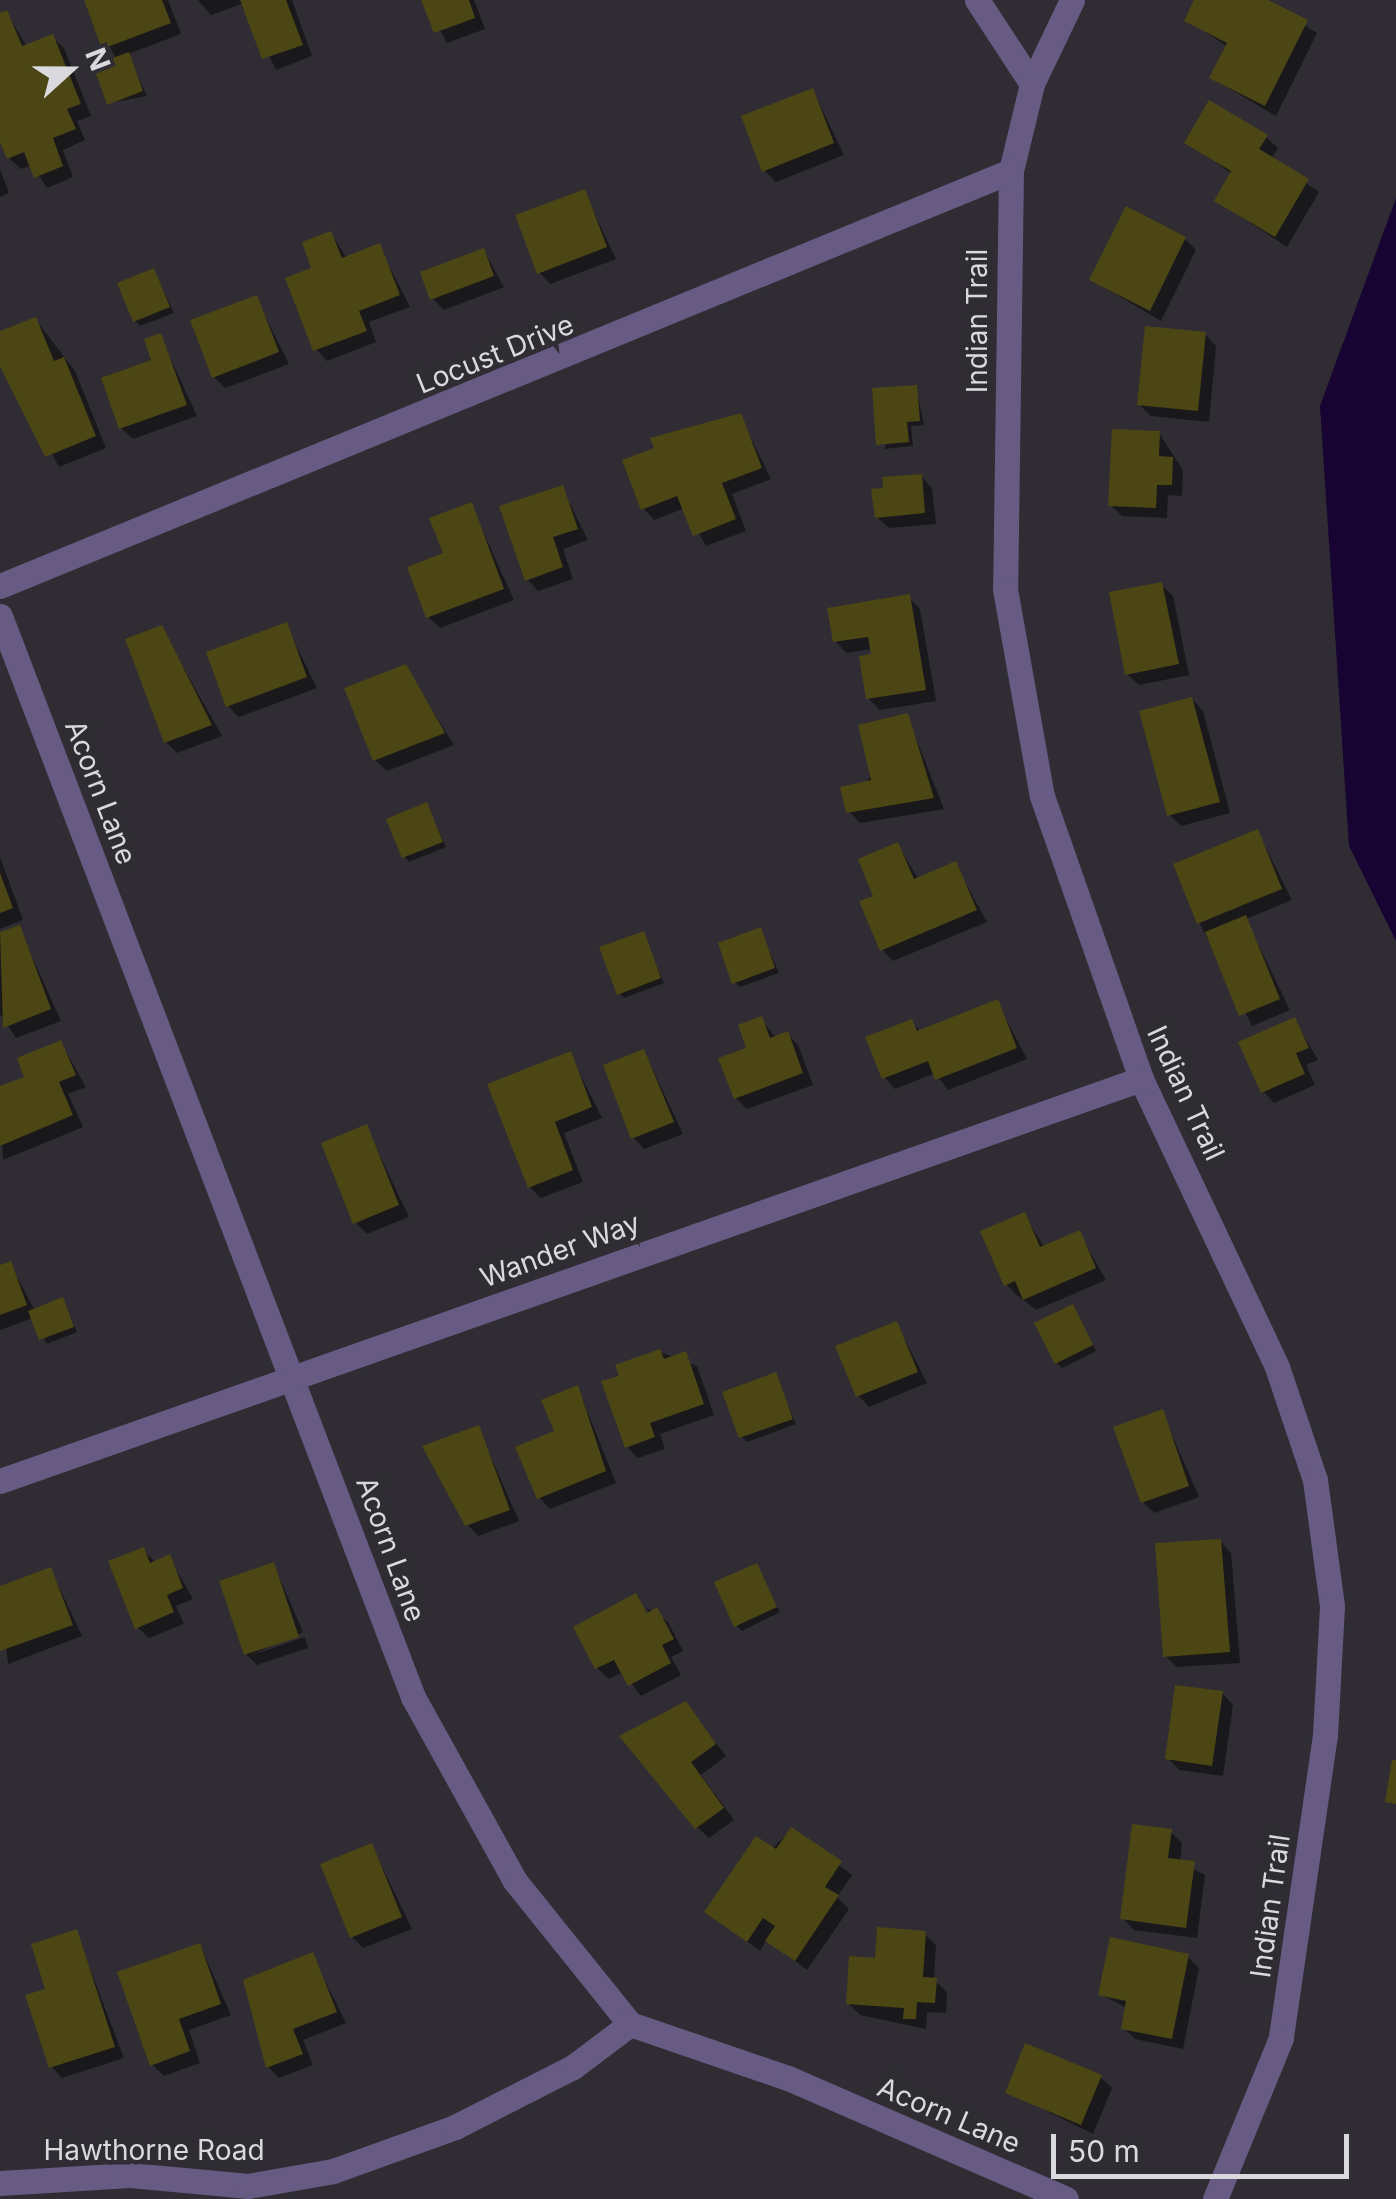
<!DOCTYPE html>
<style>
body{margin:0}
#map{position:relative;width:1396px;height:2199px;overflow:hidden;background:#2f2d33;font-family:Inter,sans-serif}
div>[style]{position:absolute}
[style*='--x']{left:calc(var(--x)*1px);top:calc(var(--y)*1px);width:calc(var(--w)*1px);rotate:calc(var(--a)*1deg)}
.water>*{inset:0;background:#180432}
.shadow>*{inset:0;background:#0007}
.building>*{inset:0;background:#4c4615}
.minor>*{height:25px;margin:-12.5px;padding:0 12.5px;transform-origin:12.5px;border-radius:12.5px;background:#675b84}
span{translate:-50% -50%;white-space:nowrap;text-align:center;line-height:1.15;-webkit-text-stroke:9px #2f2d33;paint-order:stroke}
.street-label{font-size:28px;color:#dad9dd}
.north{position:absolute;left:20px;top:20px;width:100px;height:100px;-webkit-text-stroke:8px #2f2d33;paint-order:stroke;rotate:69deg;font-size:28px;font-weight:700;line-height:40px;text-align:center;color:#dad9dd}
.north::after{content:'';display:block;margin:auto;width:35px;height:45px;background:#dad9dd;clip-path:polygon(50% 0,100% 100%,50% 72%,0 100%)}
.scale{position:absolute;left:1051px;top:2134px;width:298px;height:45px;box-sizing:border-box;border:5px solid #dad9dd;border-top:0;padding-left:12px;font-size:30px;line-height:35px;white-space:nowrap;color:#dad9dd;-webkit-text-stroke:8px #2f2d33;paint-order:stroke}
</style>
<div id="map">
<div class="water">
<div style="clip-path:polygon(1396px 198px,1396px 941px,1349px 846px,1320px 406px)"></div>
</div>
<div class="shadow">
<div style="clip-path:polygon(87px 0,168px 0,181px 34px,128px 54px,147px 96px,110px 103px,116px 59px)"></div>
<div style="clip-path:polygon(198px 0,292px 0,312px 56px,276px 70px,244px 3px,211px 15px)"></div>
<div style="clip-path:polygon(424px 0,474px 0,485px 29px,447px 43px)"></div>
<div style="clip-path:polygon(1197px 0,1263px 0,1317px 33px,1276px 116px,1212px 78px,1228px 47px,1187px 20px)"></div>
<div style="clip-path:polygon(7px 13px,27px 47px,52px 37px,64px 48px,91px 116px,77px 121px,85px 140px,63px 150px,73px 177px,47px 188px,32px 165px,21px 169px,9px 158px,0 135px)"></div>
<div style="clip-path:polygon(813px 91px,844px 155px,776px 182px,764px 170px)"></div>
<div style="clip-path:polygon(1266px 137px,1278px 148px,1271px 159px,1319px 192px,1287px 247px,1217px 201px,1232px 174px,1187px 142px)"></div>
<div style="clip-path:polygon(0 169px,9px 193px,0 197px)"></div>
<div style="clip-path:polygon(584px 192px,616px 259px,550px 284px,539px 272px)"></div>
<div style="clip-path:polygon(331px 234px,347px 258px,379px 246px,410px 307px,369px 322px,376px 342px,327px 361px,316px 349px,315px 269px)"></div>
<div style="clip-path:polygon(1185px 239px,1196px 250px,1161px 321px,1092px 280px)"></div>
<div style="clip-path:polygon(484px 251px,504px 287px,444px 310px,432px 298px)"></div>
<div style="clip-path:polygon(154px 271px,174px 313px,140px 326px,135px 321px)"></div>
<div style="clip-path:polygon(256px 298px,289px 364px,225px 388px,214px 377px)"></div>
<div style="clip-path:polygon(36px 320px,75px 371px,106px 448px,59px 467px,0 356px,0 334px)"></div>
<div style="clip-path:polygon(1205px 334px,1216px 346px,1209px 422px,1151px 416px,1139px 404px)"></div>
<div style="clip-path:polygon(160px 336px,197px 416px,133px 439px,121px 428px)"></div>
<div style="clip-path:polygon(916px 387px,924px 425px,911px 426px,913px 446px,884px 449px)"></div>
<div style="clip-path:polygon(740px 416px,771px 479px,732px 494px,746px 531px,706px 546px,685px 508px,654px 520px,643px 508px)"></div>
<div style="clip-path:polygon(1159px 433px,1183px 470px,1182px 496px,1168px 495px,1167px 518px,1122px 516px,1111px 505px)"></div>
<div style="clip-path:polygon(921px 476px,932px 488px,936px 524px,889px 528px,877px 517px,886px 490px)"></div>
<div style="clip-path:polygon(562px 488px,588px 540px,563px 549px,573px 579px,538px 591px,527px 579px)"></div>
<div style="clip-path:polygon(471px 505px,514px 600px,440px 628px,428px 617px)"></div>
<div style="clip-path:polygon(1161px 585px,1173px 596px,1189px 675px,1139px 685px,1127px 674px)"></div>
<div style="clip-path:polygon(909px 597px,920px 609px,936px 701px,880px 710px,868px 698px,872px 649px,847px 653px,835px 641px)"></div>
<div style="clip-path:polygon(286px 625px,317px 688px,239px 717px,228px 706px)"></div>
<div style="clip-path:polygon(161px 628px,222px 736px,177px 753px,166px 742px)"></div>
<div style="clip-path:polygon(405px 667px,454px 745px,387px 771px,375px 760px)"></div>
<div style="clip-path:polygon(1192px 699px,1203px 711px,1230px 813px,1181px 826px,1169px 814px)"></div>
<div style="clip-path:polygon(907px 716px,944px 809px,860px 823px,849px 811px)"></div>
<div style="clip-path:polygon(427px 805px,446px 847px,409px 862px,404px 856px)"></div>
<div style="clip-path:polygon(1258px 832px,1292px 900px,1246px 919px,1290px 1010px,1252px 1026px,1199px 922px)"></div>
<div style="clip-path:polygon(898px 845px,919px 880px,955px 864px,987px 922px,893px 961px,882px 949px,876px 897px)"></div>
<div style="clip-path:polygon(0 857px,23px 920px,0 929px)"></div>
<div style="clip-path:polygon(19px 928px,61px 1021px,16px 1038px,0 1014px,0 935px)"></div>
<div style="clip-path:polygon(760px 930px,779px 973px,740px 987px,735px 982px)"></div>
<div style="clip-path:polygon(643px 934px,664px 983px,624px 998px,619px 993px)"></div>
<div style="clip-path:polygon(997px 1002px,1027px 1059px,948px 1090px,935px 1073px,895px 1089px,884px 1077px,911px 1022px,921px 1032px)"></div>
<div style="clip-path:polygon(761px 1019px,776px 1038px,787px 1034px,798px 1045px,813px 1085px,747px 1109px,736px 1098px)"></div>
<div style="clip-path:polygon(1295px 1020px,1318px 1060px,1306px 1065px,1315px 1085px,1274px 1103px,1263px 1091px)"></div>
<div style="clip-path:polygon(61px 1043px,86px 1087px,68px 1094px,83px 1127px,3px 1160px,0 1089px,27px 1078px)"></div>
<div style="clip-path:polygon(644px 1051px,683px 1134px,644px 1149px,633px 1137px)"></div>
<div style="clip-path:polygon(570px 1054px,602px 1118px,564px 1133px,583px 1182px,541px 1198px,530px 1187px)"></div>
<div style="clip-path:polygon(366px 1127px,409px 1217px,367px 1234px,355px 1222px)"></div>
<div style="clip-path:polygon(1024px 1215px,1045px 1248px,1079px 1233px,1106px 1280px,1036px 1310px,1017px 1295px,1006px 1284px)"></div>
<div style="clip-path:polygon(10px 1263px,35px 1311px,62px 1300px,77px 1332px,47px 1344px,33px 1318px,0 1330px,0 1267px)"></div>
<div style="clip-path:polygon(1072px 1307px,1096px 1351px,1062px 1368px,1057px 1363px)"></div>
<div style="clip-path:polygon(897px 1324px,927px 1383px,869px 1407px,858px 1395px)"></div>
<div style="clip-path:polygon(660px 1352px,697px 1366px,714px 1415px,660px 1434px,665px 1449px,638px 1458px,627px 1447px,622px 1377px)"></div>
<div style="clip-path:polygon(775px 1375px,796px 1424px,747px 1442px,742px 1437px)"></div>
<div style="clip-path:polygon(578px 1388px,616px 1483px,550px 1509px,539px 1497px)"></div>
<div style="clip-path:polygon(1162px 1412px,1199px 1497px,1154px 1513px,1143px 1502px)"></div>
<div style="clip-path:polygon(478px 1428px,519px 1521px,478px 1536px,467px 1524px)"></div>
<div style="clip-path:polygon(1220px 1541px,1231px 1553px,1240px 1663px,1177px 1667px,1165px 1656px)"></div>
<div style="clip-path:polygon(143px 1550px,156px 1563px,169px 1557px,193px 1599px,176px 1606px,184px 1624px,149px 1638px,137px 1627px)"></div>
<div style="clip-path:polygon(274px 1565px,303px 1632px,249px 1656px,305px 1637px,308px 1648px,257px 1665px,246px 1654px)"></div>
<div style="clip-path:polygon(756px 1566px,780px 1612px,742px 1631px,737px 1626px)"></div>
<div style="clip-path:polygon(51px 1570px,82px 1636px,8px 1664px,0 1589px)"></div>
<div style="clip-path:polygon(636px 1597px,655px 1623px,646px 1607px,668px 1622px,683px 1651px,671px 1657px,681px 1675px,641px 1696px,623px 1672px,609px 1679px,597px 1668px,576px 1628px)"></div>
<div style="clip-path:polygon(1222px 1693px,1233px 1705px,1223px 1776px,1179px 1770px,1168px 1758px)"></div>
<div style="clip-path:polygon(685px 1704px,726px 1756px,701px 1775px,734px 1820px,709px 1838px,697px 1827px)"></div>
<div style="clip-path:polygon(791px 1830px,852px 1875px,837px 1897px,849px 1909px,807px 1970px,767px 1939px,760px 1951px,707px 1912px)"></div>
<div style="clip-path:polygon(1171px 1832px,1182px 1843px,1180px 1862px,1205px 1875px,1197px 1938px,1134px 1930px,1123px 1918px)"></div>
<div style="clip-path:polygon(372px 1846px,412px 1929px,363px 1948px,352px 1937px)"></div>
<div style="clip-path:polygon(76px 1932px,124px 2058px,62px 2078px,51px 2066px,49px 1990px)"></div>
<div style="clip-path:polygon(924px 1933px,936px 1945px,934px 1980px,947px 1992px,946px 2013px,927px 2012px,926px 2029px,860px 2015px,848px 2003px)"></div>
<div style="clip-path:polygon(200px 1945px,231px 2015px,189px 2030px,200px 2063px,164px 2076px,152px 2064px)"></div>
<div style="clip-path:polygon(312px 1955px,346px 2023px,303px 2040px,313px 2065px,279px 2078px,268px 2067px)"></div>
<div style="clip-path:polygon(1187px 1956px,1199px 1968px,1183px 2049px,1135px 2039px,1124px 2028px,1127px 2008px,1100px 1994px)"></div>
<div style="clip-path:polygon(1100px 2077px,1112px 2088px,1093px 2134px,1008px 2092px)"></div>
</div>
<div class="building">
<div style="clip-path:polygon(84px 0,162px 0,171px 23px,102px 49px)"></div>
<div style="clip-path:polygon(240px 0,286px 0,303px 45px,262px 59px)"></div>
<div style="clip-path:polygon(421px 0,469px 0,475px 18px,434px 33px)"></div>
<div style="clip-path:polygon(1194px 0,1268px 0,1308px 20px,1265px 106px,1209px 78px,1227px 43px,1184px 21px)"></div>
<div style="clip-path:polygon(7px 10px,22px 46px,53px 34px,81px 104px,67px 109px,76px 129px,53px 138px,63px 166px,34px 178px,24px 152px,7px 159px,0 142px,0 13px)"></div>
<div style="clip-path:polygon(129px 52px,143px 91px,107px 105px,93px 65px)"></div>
<div style="clip-path:polygon(813px 88px,834px 143px,762px 172px,741px 116px)"></div>
<div style="clip-path:polygon(1209px 100px,1268px 135px,1259px 149px,1309px 179px,1275px 237px,1214px 201px,1231px 171px,1184px 143px)"></div>
<div style="clip-path:polygon(585px 189px,607px 247px,537px 274px,515px 215px)"></div>
<div style="clip-path:polygon(1126px 206px,1186px 237px,1150px 311px,1089px 280px)"></div>
<div style="clip-path:polygon(331px 231px,342px 258px,380px 243px,400px 295px,359px 311px,367px 331px,313px 351px,285px 278px,311px 268px,302px 242px)"></div>
<div style="clip-path:polygon(484px 248px,494px 276px,430px 300px,420px 272px)"></div>
<div style="clip-path:polygon(154px 268px,170px 307px,133px 322px,117px 283px)"></div>
<div style="clip-path:polygon(257px 295px,279px 352px,212px 378px,190px 320px)"></div>
<div style="clip-path:polygon(36px 317px,54px 361px,64px 357px,96px 436px,45px 457px,0 366px,0 331px)"></div>
<div style="clip-path:polygon(1145px 326px,1206px 332px,1198px 411px,1137px 405px)"></div>
<div style="clip-path:polygon(161px 333px,187px 405px,119px 429px,101px 378px,151px 360px,144px 339px)"></div>
<div style="clip-path:polygon(917px 385px,920px 421px,907px 422px,909px 442px,876px 445px,872px 388px)"></div>
<div style="clip-path:polygon(741px 413px,762px 468px,722px 483px,736px 519px,693px 536px,677px 496px,641px 510px,622px 460px,654px 448px,650px 438px)"></div>
<div style="clip-path:polygon(1112px 429px,1160px 431px,1159px 456px,1173px 457px,1172px 485px,1157px 485px,1156px 508px,1108px 506px)"></div>
<div style="clip-path:polygon(922px 474px,925px 513px,875px 518px,871px 489px,883px 488px,882px 477px)"></div>
<div style="clip-path:polygon(563px 485px,578px 529px,553px 537px,563px 567px,525px 581px,499px 506px)"></div>
<div style="clip-path:polygon(472px 502px,504px 589px,426px 618px,407px 567px,443px 553px,429px 518px)"></div>
<div style="clip-path:polygon(1162px 582px,1179px 664px,1125px 675px,1109px 592px)"></div>
<div style="clip-path:polygon(910px 594px,926px 690px,866px 699px,859px 656px,871px 654px,868px 637px,833px 642px,827px 608px)"></div>
<div style="clip-path:polygon(287px 622px,307px 677px,226px 707px,206px 652px)"></div>
<div style="clip-path:polygon(162px 625px,212px 725px,164px 743px,125px 639px)"></div>
<div style="clip-path:polygon(406px 664px,445px 733px,373px 761px,344px 688px)"></div>
<div style="clip-path:polygon(1192px 697px,1220px 802px,1167px 816px,1139px 711px)"></div>
<div style="clip-path:polygon(908px 713px,934px 798px,846px 813px,840px 787px,871px 780px,858px 725px)"></div>
<div style="clip-path:polygon(427px 802px,443px 842px,402px 858px,386px 819px)"></div>
<div style="clip-path:polygon(1258px 829px,1282px 889px,1197px 924px,1173px 864px)"></div>
<div style="clip-path:polygon(898px 842px,914px 879px,956px 861px,977px 910px,880px 951px,859px 901px,873px 896px,858px 859px)"></div>
<div style="clip-path:polygon(0 873px,13px 908px,0 913px)"></div>
<div style="clip-path:polygon(1246px 915px,1280px 999px,1239px 1016px,1205px 932px)"></div>
<div style="clip-path:polygon(20px 925px,51px 1009px,3px 1028px,0 932px)"></div>
<div style="clip-path:polygon(761px 927px,775px 968px,732px 984px,718px 943px)"></div>
<div style="clip-path:polygon(644px 931px,661px 978px,617px 995px,599px 947px)"></div>
<div style="clip-path:polygon(998px 999px,1017px 1048px,935px 1080px,928px 1061px,882px 1079px,865px 1037px,912px 1019px,917px 1031px)"></div>
<div style="clip-path:polygon(762px 1016px,770px 1038px,788px 1031px,803px 1073px,734px 1099px,718px 1058px,746px 1048px,738px 1025px)"></div>
<div style="clip-path:polygon(1295px 1017px,1309px 1048px,1296px 1053px,1305px 1074px,1261px 1093px,1238px 1042px)"></div>
<div style="clip-path:polygon(61px 1040px,76px 1075px,59px 1082px,73px 1115px,0 1146px,0 1086px,24px 1077px,17px 1058px)"></div>
<div style="clip-path:polygon(644px 1049px,674px 1122px,631px 1139px,603px 1065px)"></div>
<div style="clip-path:polygon(571px 1051px,592px 1107px,555px 1122px,573px 1170px,528px 1188px,487px 1084px)"></div>
<div style="clip-path:polygon(367px 1124px,399px 1205px,353px 1224px,321px 1143px)"></div>
<div style="clip-path:polygon(1025px 1212px,1040px 1247px,1080px 1230px,1096px 1268px,1023px 1300px,1015px 1281px,1004px 1286px,980px 1231px)"></div>
<div style="clip-path:polygon(11px 1261px,27px 1305px,0 1315px,0 1265px)"></div>
<div style="clip-path:polygon(63px 1297px,74px 1327px,39px 1340px,28px 1311px)"></div>
<div style="clip-path:polygon(1073px 1304px,1093px 1345px,1055px 1364px,1034px 1323px)"></div>
<div style="clip-path:polygon(897px 1321px,918px 1372px,856px 1397px,835px 1346px)"></div>
<div style="clip-path:polygon(660px 1349px,664px 1359px,686px 1351px,704px 1404px,650px 1423px,655px 1437px,625px 1448px,601px 1381px,619px 1376px,615px 1365px)"></div>
<div style="clip-path:polygon(776px 1372px,793px 1419px,739px 1438px,722px 1392px)"></div>
<div style="clip-path:polygon(578px 1385px,606px 1471px,537px 1499px,515px 1447px,554px 1431px,541px 1400px)"></div>
<div style="clip-path:polygon(1163px 1409px,1189px 1486px,1141px 1503px,1113px 1427px)"></div>
<div style="clip-path:polygon(479px 1425px,510px 1510px,465px 1526px,422px 1446px)"></div>
<div style="clip-path:polygon(1221px 1539px,1230px 1652px,1163px 1657px,1155px 1543px)"></div>
<div style="clip-path:polygon(144px 1547px,150px 1563px,170px 1554px,183px 1588px,167px 1595px,174px 1612px,135px 1629px,108px 1561px)"></div>
<div style="clip-path:polygon(274px 1562px,299px 1637px,244px 1655px,219px 1581px)"></div>
<div style="clip-path:polygon(757px 1563px,777px 1607px,734px 1627px,714px 1582px)"></div>
<div style="clip-path:polygon(51px 1567px,73px 1625px,0 1651px,0 1586px)"></div>
<div style="clip-path:polygon(636px 1593px,647px 1613px,657px 1607px,674px 1639px,662px 1645px,671px 1663px,628px 1686px,614px 1660px,595px 1669px,573px 1627px)"></div>
<div style="clip-path:polygon(1175px 1685px,1223px 1691px,1212px 1766px,1165px 1759px)"></div>
<div style="clip-path:polygon(686px 1701px,716px 1744px,691px 1762px,724px 1808px,695px 1829px,619px 1736px)"></div>
<div style="clip-path:polygon(1392px 1760px,1396px 1760px,1396px 1804px,1385px 1802px)"></div>
<div style="clip-path:polygon(1132px 1824px,1172px 1829px,1168px 1858px,1195px 1861px,1186px 1928px,1120px 1919px)"></div>
<div style="clip-path:polygon(791px 1827px,842px 1861px,825px 1887px,839px 1895px,795px 1961px,765px 1941px,775px 1926px,763px 1918px,747px 1942px,704px 1912px,756px 1836px,776px 1849px)"></div>
<div style="clip-path:polygon(372px 1843px,402px 1917px,350px 1938px,320px 1864px)"></div>
<div style="clip-path:polygon(877px 1927px,926px 1931px,923px 1977px,937px 1978px,935px 2003px,917px 2002px,916px 2019px,903px 2019px,904px 2008px,846px 2004px,849px 1956px,875px 1958px)"></div>
<div style="clip-path:polygon(77px 1929px,115px 2047px,49px 2068px,25px 1995px,45px 1989px,31px 1944px)"></div>
<div style="clip-path:polygon(1110px 1937px,1189px 1954px,1172px 2039px,1121px 2029px,1126px 2001px,1098px 1995px)"></div>
<div style="clip-path:polygon(200px 1943px,221px 2004px,179px 2019px,190px 2051px,150px 2066px,117px 1972px)"></div>
<div style="clip-path:polygon(313px 1952px,337px 2012px,293px 2029px,303px 2054px,266px 2068px,243px 1980px)"></div>
<div style="clip-path:polygon(1025px 2043px,1102px 2075px,1081px 2125px,1005px 2093px)"></div>
</div>
<div class="minor">
<div style="--x:977;--y:0;--w:100;--a:56.8"></div>
<div style="--x:1072;--y:0;--w:93;--a:115.5"></div>
<div style="--x:1032;--y:84;--w:89;--a:103.6"></div>
<div style="--x:1011;--y:171;--w:418;--a:90.8"></div>
<div style="--x:1005;--y:589;--w:210;--a:79.9"></div>
<div style="--x:1042;--y:796;--w:300;--a:70.7"></div>
<div style="--x:1141;--y:1079;--w:318;--a:64.7"></div>
<div style="--x:1277;--y:1367;--w:119;--a:71.4"></div>
<div style="--x:1315;--y:1480;--w:127;--a:82.3"></div>
<div style="--x:1332;--y:1606;--w:129;--a:93.1"></div>
<div style="--x:1325;--y:1735;--w:306;--a:98.3"></div>
<div style="--x:1281;--y:2038;--w:174;--a:112.3"></div>
<div style="--x:0;--y:586;--w:1093;--a:-22.32"></div>
<div style="--x:0;--y:616;--w:1157;--a:69.09"></div>
<div style="--x:413;--y:1697;--w:210;--a:61"></div>
<div style="--x:515;--y:1881;--w:184;--a:51.2"></div>
<div style="--x:630;--y:2024;--w:167;--a:18.9"></div>
<div style="--x:788;--y:2078;--w:303;--a:23.5"></div>
<div style="--x:0;--y:1481;--w:1210;--a:-19.41"></div>
<div style="--x:0;--y:2183;--w:130;--a:-3.5"></div>
<div style="--x:130;--y:2175;--w:119;--a:5.3"></div>
<div style="--x:248;--y:2186;--w:86;--a:-10"></div>
<div style="--x:333;--y:2171;--w:130;--a:-19.8"></div>
<div style="--x:455;--y:2127;--w:132;--a:-27"></div>
<div style="--x:573;--y:2067;--w:71;--a:-37"></div>
</div>
<div class="street-label">
<span style="left:977px;top:321px;rotate:-90deg">Indian Trail</span>
<span style="left:495px;top:354px;rotate:-22deg">Locust Drive</span>
<span style="left:101px;top:792px;rotate:69deg">Acorn Lane</span>
<span style="left:1186px;top:1093px;rotate:65deg">Indian Trail</span>
<span style="left:560px;top:1250px;rotate:-20deg">Wander Way</span>
<span style="left:391px;top:1549px;rotate:70deg">Acorn Lane</span>
<span style="left:1270px;top:1906px;rotate:-82deg">Indian Trail</span>
<span style="left:949px;top:2115px;rotate:23deg">Acorn Lane</span>
<span style="left:154px;top:2150px">Hawthorne Road</span>
</div>
<div class="north">N</div>
<div class="scale">50 m</div>
</div>
